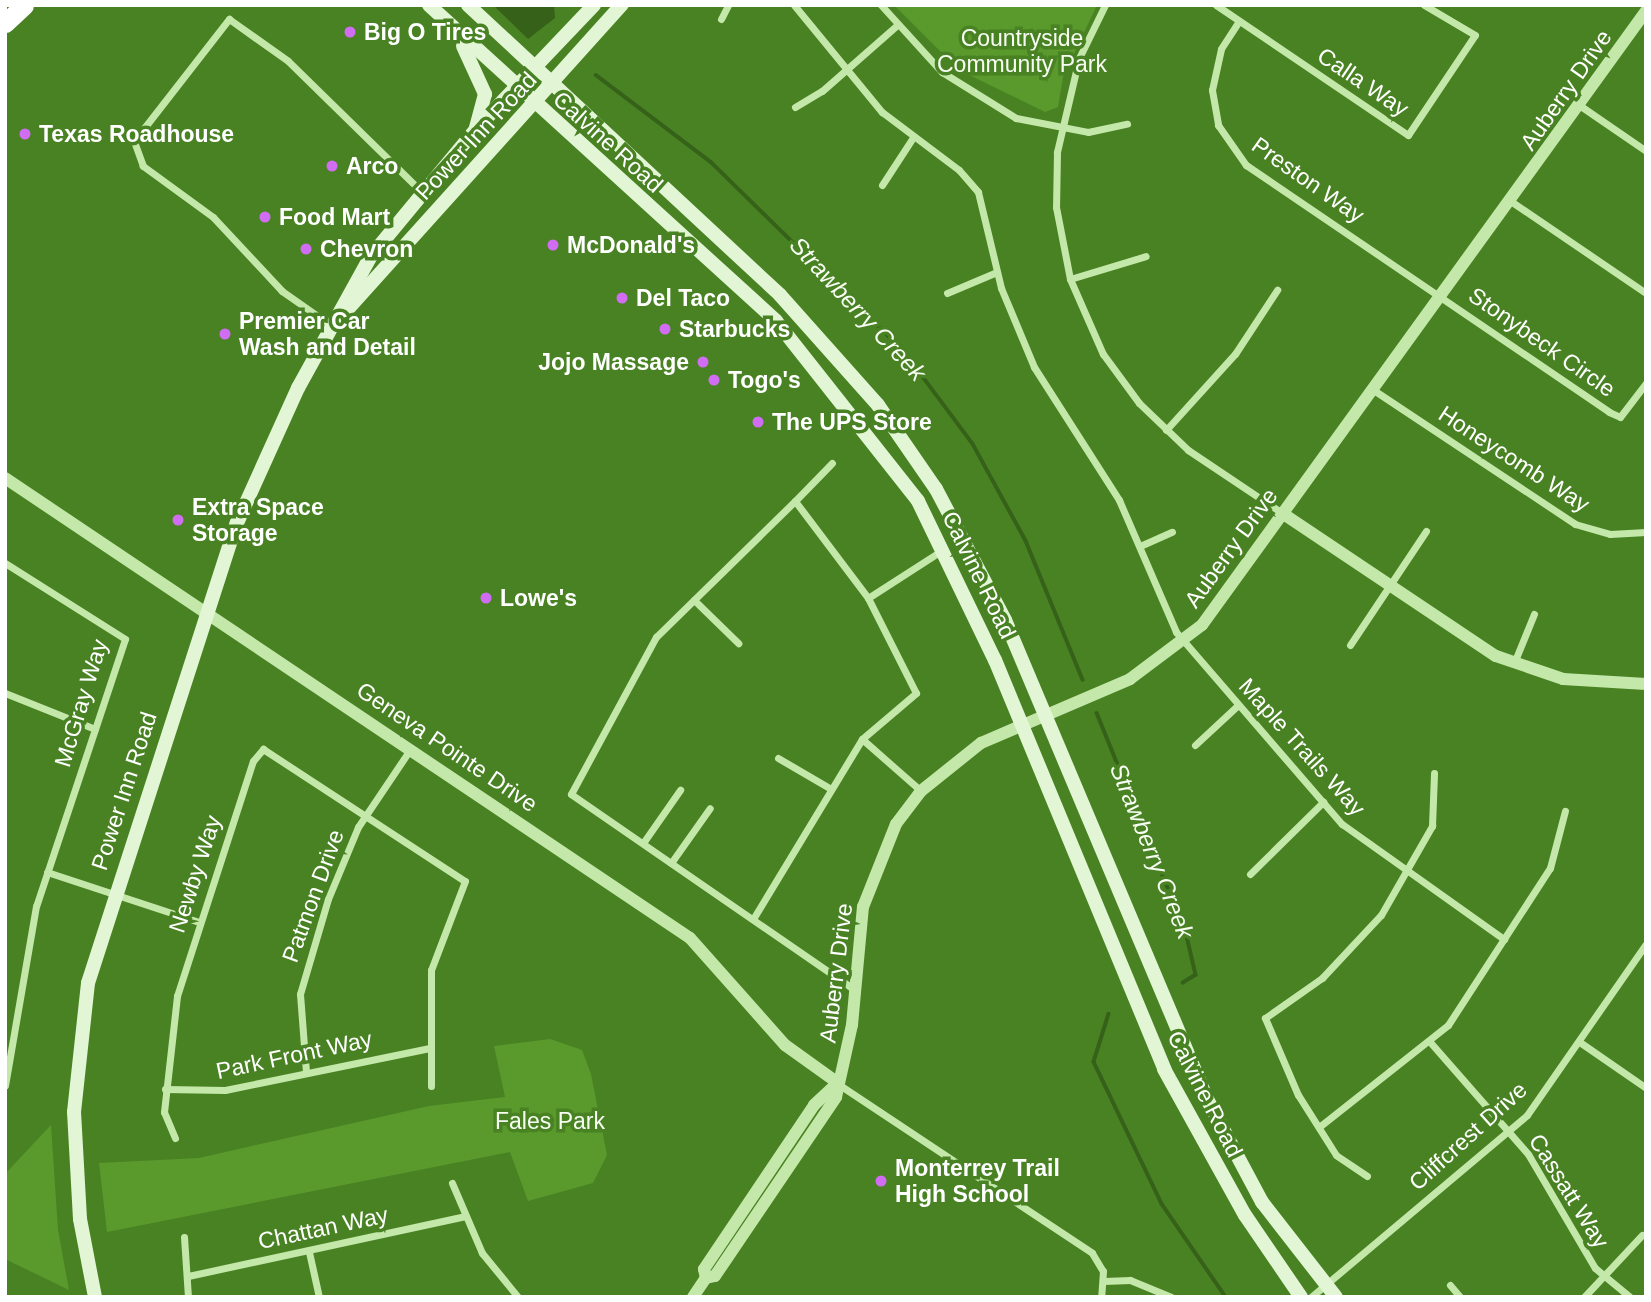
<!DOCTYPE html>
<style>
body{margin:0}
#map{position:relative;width:1651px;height:1302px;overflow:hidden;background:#498223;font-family:Arial,sans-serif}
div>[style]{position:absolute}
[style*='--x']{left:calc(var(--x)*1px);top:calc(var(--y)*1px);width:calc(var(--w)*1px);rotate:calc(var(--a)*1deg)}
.green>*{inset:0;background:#5a9a2d}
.water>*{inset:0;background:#356218}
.stream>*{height:3.5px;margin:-1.75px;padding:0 1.75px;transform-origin:1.75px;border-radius:1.75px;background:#356218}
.minor>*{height:7px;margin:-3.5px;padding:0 3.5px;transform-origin:3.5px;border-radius:3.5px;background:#c4e8aa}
.tertiary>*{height:12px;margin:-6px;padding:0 6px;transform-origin:6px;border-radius:6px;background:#c4e8aa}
.secondary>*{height:14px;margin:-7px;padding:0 7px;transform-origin:7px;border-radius:7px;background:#e2f6d5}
.motorway>*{height:19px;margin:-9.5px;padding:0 9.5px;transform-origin:9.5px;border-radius:9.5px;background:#fff}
.dots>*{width:19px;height:19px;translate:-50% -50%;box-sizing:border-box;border:4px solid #498223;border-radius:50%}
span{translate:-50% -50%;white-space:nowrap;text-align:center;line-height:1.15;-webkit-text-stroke:7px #498223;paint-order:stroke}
.poi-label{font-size:23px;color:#fff;font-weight:700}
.left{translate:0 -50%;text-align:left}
.right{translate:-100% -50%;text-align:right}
.park-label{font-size:23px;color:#f7fdf3}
.street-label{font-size:23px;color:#fff}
.water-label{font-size:24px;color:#f8fdf4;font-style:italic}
.frame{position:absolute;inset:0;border:7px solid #fff;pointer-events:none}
</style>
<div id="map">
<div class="green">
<div style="clip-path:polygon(894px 5px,1097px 5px,1063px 77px,1058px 107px,1045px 112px,959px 70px)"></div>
<div style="clip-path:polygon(550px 1039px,582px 1050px,591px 1074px,607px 1155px,593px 1183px,528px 1201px,510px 1152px,107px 1232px,99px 1163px,199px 1158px,429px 1106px,505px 1097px,494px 1046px)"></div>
<div style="clip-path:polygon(51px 1125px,58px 1230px,69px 1290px,5px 1259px,5px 1174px)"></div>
</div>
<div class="water">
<div style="clip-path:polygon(493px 5px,554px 5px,555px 18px,528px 39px)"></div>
</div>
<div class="stream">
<div style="--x:596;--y:75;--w:144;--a:37.1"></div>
<div style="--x:711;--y:162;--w:269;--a:44.4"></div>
<div style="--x:903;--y:350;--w:117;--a:53.3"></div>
<div style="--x:973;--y:444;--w:111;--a:61.3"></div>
<div style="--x:1026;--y:541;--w:150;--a:67.7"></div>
<div style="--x:1097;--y:713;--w:236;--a:67.9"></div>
<div style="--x:1186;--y:932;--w:44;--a:76.9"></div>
<div style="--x:1196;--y:975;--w:15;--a:148"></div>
<div style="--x:1109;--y:1014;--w:50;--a:107.4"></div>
<div style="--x:1094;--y:1062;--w:157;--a:64.4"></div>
<div style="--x:1162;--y:1204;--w:113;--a:55.5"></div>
</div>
<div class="minor">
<div style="--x:794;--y:5;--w:139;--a:50.6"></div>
<div style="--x:882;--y:112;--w:96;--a:37"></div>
<div style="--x:959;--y:170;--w:29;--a:49"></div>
<div style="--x:978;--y:192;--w:99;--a:76.5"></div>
<div style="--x:1001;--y:288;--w:86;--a:67.3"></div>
<div style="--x:1034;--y:367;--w:158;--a:57.4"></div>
<div style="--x:1119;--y:500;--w:144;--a:66.6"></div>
<div style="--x:1176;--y:632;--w:254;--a:49.2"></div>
<div style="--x:1342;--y:824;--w:199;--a:35.4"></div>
<div style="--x:881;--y:5;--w:91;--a:47.7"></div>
<div style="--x:942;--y:72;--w:87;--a:31.9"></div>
<div style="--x:1016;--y:118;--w:73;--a:11"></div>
<div style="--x:1088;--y:132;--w:40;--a:-12"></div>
<div style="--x:1105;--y:5;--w:59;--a:116.1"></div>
<div style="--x:1079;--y:58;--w:97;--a:103.2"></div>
<div style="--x:1057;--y:152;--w:55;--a:91"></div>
<div style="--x:1056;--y:207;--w:73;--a:79"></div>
<div style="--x:1070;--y:279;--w:82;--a:66.3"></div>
<div style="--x:1103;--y:354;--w:61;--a:53.7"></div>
<div style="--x:1139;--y:403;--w:68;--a:43.8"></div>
<div style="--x:1188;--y:450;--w:113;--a:33.8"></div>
<div style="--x:1216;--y:5;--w:232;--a:34.1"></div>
<div style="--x:1408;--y:135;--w:120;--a:-56.2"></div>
<div style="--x:1475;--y:35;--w:59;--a:-149.5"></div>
<div style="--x:721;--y:19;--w:16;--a:-63"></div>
<div style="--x:1239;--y:21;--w:33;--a:123"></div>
<div style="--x:1221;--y:49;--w:42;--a:102.4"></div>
<div style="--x:1212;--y:90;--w:36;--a:80"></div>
<div style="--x:1218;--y:125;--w:49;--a:55"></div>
<div style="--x:1246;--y:165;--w:439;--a:34.2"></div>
<div style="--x:1609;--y:412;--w:12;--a:24"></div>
<div style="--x:1620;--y:417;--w:43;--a:-52.6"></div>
<div style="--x:795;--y:107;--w:31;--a:-31"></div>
<div style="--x:822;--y:91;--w:98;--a:-41.3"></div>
<div style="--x:1582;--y:107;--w:78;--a:34.5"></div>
<div style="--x:882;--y:185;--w:55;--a:-56.9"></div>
<div style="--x:1512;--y:202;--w:162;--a:34.2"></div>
<div style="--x:1070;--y:279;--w:79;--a:-16.8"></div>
<div style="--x:947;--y:293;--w:54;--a:-22.8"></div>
<div style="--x:332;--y:326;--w:61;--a:-145"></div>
<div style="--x:282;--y:291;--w:101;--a:-133"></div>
<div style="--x:213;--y:217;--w:87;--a:-143.9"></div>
<div style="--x:143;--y:166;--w:27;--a:-110"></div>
<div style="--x:134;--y:141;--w:155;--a:-52.1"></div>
<div style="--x:229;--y:19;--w:72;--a:35.4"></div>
<div style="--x:288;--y:61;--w:187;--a:44.4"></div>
<div style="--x:1372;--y:389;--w:244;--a:33.6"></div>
<div style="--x:1575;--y:524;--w:36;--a:16"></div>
<div style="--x:1610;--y:534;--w:36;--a:-3"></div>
<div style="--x:1166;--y:430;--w:103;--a:-47.8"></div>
<div style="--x:1235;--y:354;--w:77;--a:-56.7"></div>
<div style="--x:795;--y:501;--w:53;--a:-45.8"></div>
<div style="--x:1140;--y:546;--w:35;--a:-24"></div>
<div style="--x:5;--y:563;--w:142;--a:32.3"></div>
<div style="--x:125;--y:639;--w:281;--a:108.4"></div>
<div style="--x:36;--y:906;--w:182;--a:99.8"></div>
<div style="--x:694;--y:600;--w:62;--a:44.3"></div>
<div style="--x:1350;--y:645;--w:137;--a:-56.3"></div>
<div style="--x:1514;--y:663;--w:53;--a:-67.8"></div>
<div style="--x:5;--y:693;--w:97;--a:21.8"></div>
<div style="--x:862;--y:739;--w:79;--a:41.4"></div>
<div style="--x:1195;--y:745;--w:59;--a:-42.9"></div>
<div style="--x:778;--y:758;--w:61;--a:30.3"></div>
<div style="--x:643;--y:843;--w:65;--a:-55.1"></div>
<div style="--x:671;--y:863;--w:67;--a:-54.7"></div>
<div style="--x:47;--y:872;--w:160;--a:18.2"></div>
<div style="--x:1250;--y:874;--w:103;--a:-44.6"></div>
<div style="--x:753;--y:919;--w:210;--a:-58.8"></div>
<div style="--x:862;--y:739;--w:71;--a:-40.4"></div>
<div style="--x:916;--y:693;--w:106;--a:-116.8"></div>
<div style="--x:855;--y:990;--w:345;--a:-145.4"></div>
<div style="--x:571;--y:794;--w:179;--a:-61.6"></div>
<div style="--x:656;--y:637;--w:194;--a:-44.4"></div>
<div style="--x:795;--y:501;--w:121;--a:53"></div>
<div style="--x:868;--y:598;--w:87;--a:-32.8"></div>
<div style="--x:1430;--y:1042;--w:149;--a:48.8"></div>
<div style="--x:1528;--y:1154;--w:132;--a:59.6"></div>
<div style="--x:1595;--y:1268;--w:45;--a:39.6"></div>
<div style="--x:1581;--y:1043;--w:79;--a:34.7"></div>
<div style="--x:306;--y:1072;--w:78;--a:-94.4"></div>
<div style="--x:300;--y:994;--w:99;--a:-73.6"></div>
<div style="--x:328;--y:899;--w:78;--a:-67.4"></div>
<div style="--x:358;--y:827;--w:95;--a:-56.1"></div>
<div style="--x:838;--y:1084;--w:305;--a:33.6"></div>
<div style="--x:1092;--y:1253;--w:21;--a:59"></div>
<div style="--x:1103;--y:1271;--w:26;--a:94"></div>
<div style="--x:165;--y:1089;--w:60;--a:1"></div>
<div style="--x:225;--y:1090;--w:209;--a:-11.6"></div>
<div style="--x:1319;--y:1127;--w:164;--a:-38.3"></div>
<div style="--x:1448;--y:1025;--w:187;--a:-57"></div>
<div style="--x:1550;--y:868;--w:59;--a:-75.3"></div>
<div style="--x:175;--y:1138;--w:28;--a:-113"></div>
<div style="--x:164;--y:1112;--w:117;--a:-83.6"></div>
<div style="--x:177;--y:996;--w:247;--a:-72.1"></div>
<div style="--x:253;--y:761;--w:16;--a:-50"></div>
<div style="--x:263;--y:749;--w:241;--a:33.2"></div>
<div style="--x:465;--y:881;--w:95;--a:110.9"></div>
<div style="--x:431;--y:970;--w:116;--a:90"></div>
<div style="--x:1367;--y:1176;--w:37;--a:-146"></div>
<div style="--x:1336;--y:1155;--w:71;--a:-122.3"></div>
<div style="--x:1298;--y:1095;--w:84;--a:-113.2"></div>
<div style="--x:1265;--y:1018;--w:70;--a:-35.1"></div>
<div style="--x:1322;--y:978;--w:86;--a:-46.9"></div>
<div style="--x:1381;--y:915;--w:103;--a:-60.2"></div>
<div style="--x:1432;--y:826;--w:53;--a:-87.8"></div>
<div style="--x:452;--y:1183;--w:76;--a:66.8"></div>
<div style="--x:482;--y:1253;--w:57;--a:50.7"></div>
<div style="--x:184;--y:1237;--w:60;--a:86.2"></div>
<div style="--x:309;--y:1252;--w:46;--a:77.5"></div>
<div style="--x:188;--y:1276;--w:284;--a:-12.2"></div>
<div style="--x:1104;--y:1281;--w:26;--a:-2"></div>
<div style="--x:1130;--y:1280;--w:44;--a:22.5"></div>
<div style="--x:1450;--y:1285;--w:16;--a:50"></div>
<div style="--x:1311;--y:1297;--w:282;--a:-40.1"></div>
<div style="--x:1527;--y:1115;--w:208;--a:-55.2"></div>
<div style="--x:1584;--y:1297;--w:85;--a:-46.9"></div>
</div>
<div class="tertiary">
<div style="--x:5;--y:478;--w:825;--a:33.88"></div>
<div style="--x:690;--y:938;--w:143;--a:48.4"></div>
<div style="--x:785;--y:1045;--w:65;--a:35.6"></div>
<div style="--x:1282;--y:513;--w:257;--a:33.8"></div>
<div style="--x:1496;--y:656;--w:71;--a:18.9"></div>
<div style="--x:1563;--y:679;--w:83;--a:3.4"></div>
<div style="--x:706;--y:1278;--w:9;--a:-103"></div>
<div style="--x:704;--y:1269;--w:197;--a:-56.1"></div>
<div style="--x:814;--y:1105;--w:33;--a:-43"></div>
<div style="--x:693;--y:1297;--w:23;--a:-56"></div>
<div style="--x:706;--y:1278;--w:9;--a:-13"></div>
<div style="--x:715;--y:1276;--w:216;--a:-55.9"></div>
<div style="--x:836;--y:1097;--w:74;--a:-77.5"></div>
<div style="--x:852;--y:1025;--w:119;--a:-84.7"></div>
<div style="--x:863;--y:907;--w:89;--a:-68.3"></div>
<div style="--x:896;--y:824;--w:41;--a:-52.9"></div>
<div style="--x:921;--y:791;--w:77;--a:-38.7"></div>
<div style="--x:981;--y:743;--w:162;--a:-23.2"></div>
<div style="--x:1130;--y:679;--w:90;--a:-36.9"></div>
<div style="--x:1202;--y:625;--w:758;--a:-54.13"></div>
</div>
<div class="secondary">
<div style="--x:429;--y:5;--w:469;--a:42.3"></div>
<div style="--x:776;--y:321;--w:229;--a:51.7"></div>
<div style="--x:918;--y:501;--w:177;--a:64.2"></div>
<div style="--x:995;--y:660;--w:443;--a:67.5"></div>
<div style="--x:1164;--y:1069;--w:167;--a:61"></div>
<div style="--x:1245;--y:1215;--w:99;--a:55.7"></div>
<div style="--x:468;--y:5;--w:426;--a:42.9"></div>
<div style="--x:780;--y:295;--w:147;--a:48.3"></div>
<div style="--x:878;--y:405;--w:102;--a:55.4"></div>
<div style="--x:936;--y:489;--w:148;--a:62.2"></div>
<div style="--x:1005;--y:620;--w:520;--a:67.13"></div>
<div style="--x:1207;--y:1099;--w:117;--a:61.9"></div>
<div style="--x:1262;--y:1202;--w:120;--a:52.1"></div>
<div style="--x:463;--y:46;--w:53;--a:65.4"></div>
<div style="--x:485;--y:94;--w:35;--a:105"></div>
<div style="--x:337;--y:321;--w:426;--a:-48"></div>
<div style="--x:95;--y:1297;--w:79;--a:-100.9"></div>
<div style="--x:80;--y:1219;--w:107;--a:-93.2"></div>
<div style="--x:74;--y:1112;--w:130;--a:-83.8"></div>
<div style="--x:88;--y:983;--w:484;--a:-72.1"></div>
<div style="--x:237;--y:523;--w:148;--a:-65.7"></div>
<div style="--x:298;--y:388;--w:151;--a:-61.1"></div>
<div style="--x:371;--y:256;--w:165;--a:-50.4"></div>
<div style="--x:476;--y:129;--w:171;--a:-46.4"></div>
</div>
<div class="motorway">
<div style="--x:5;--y:23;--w:26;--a:-43"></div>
</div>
<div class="dots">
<div style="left:350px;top:32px;background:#d16df3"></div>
<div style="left:25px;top:134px;background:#d16df3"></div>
<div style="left:332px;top:166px;background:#d16df3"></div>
<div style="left:265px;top:217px;background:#d16df3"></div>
<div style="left:553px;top:245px;background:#d16df3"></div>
<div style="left:306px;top:249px;background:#d16df3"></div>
<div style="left:622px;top:298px;background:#d16df3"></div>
<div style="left:665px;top:329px;background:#d16df3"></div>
<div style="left:225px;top:334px;background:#d16df3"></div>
<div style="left:703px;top:362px;background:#d16df3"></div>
<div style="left:714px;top:380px;background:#d16df3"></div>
<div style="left:758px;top:422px;background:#d16df3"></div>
<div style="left:178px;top:520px;background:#d16df3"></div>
<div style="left:486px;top:598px;background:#d16df3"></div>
<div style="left:881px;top:1181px;background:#d16df3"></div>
</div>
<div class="poi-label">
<span class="left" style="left:364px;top:32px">Big O Tires</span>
<span class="left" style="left:39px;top:134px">Texas Roadhouse</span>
<span class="left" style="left:346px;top:166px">Arco</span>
<span class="left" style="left:279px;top:217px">Food Mart</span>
<span class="left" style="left:567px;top:245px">McDonald's</span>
<span class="left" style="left:320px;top:249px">Chevron</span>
<span class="left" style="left:636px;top:298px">Del Taco</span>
<span class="left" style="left:239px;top:334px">Premier Car<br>Wash and Detail</span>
<span class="left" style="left:679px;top:329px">Starbucks</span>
<span class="right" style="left:689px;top:362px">Jojo Massage</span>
<span class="left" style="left:728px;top:380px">Togo's</span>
<span class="left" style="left:772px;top:422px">The UPS Store</span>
<span class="left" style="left:192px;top:520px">Extra Space<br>Storage</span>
<span class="left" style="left:500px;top:598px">Lowe's</span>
<span class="left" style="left:895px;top:1181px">Monterrey Trail<br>High School</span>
</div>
<div class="park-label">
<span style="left:1022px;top:51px">Countryside<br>Community Park</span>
<span style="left:550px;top:1121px">Fales Park</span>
</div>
<div class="street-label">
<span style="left:1363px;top:82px;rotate:34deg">Calla Way</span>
<span style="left:1566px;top:90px;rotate:-55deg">Auberry Drive</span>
<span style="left:476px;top:136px;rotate:-47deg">Power Inn Road</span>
<span style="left:608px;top:142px;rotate:42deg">Calvine Road</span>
<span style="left:1308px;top:180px;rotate:35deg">Preston Way</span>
<span style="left:1542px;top:342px;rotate:35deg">Stonybeck Circle</span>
<span style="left:1514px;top:459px;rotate:33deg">Honeycomb Way</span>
<span style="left:1231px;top:548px;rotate:-54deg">Auberry Drive</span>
<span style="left:979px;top:575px;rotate:64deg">Calvine Road</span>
<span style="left:81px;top:703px;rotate:-73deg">McGray Way</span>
<span style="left:447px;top:747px;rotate:34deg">Geneva Pointe Drive</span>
<span style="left:1302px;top:747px;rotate:48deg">Maple Trails Way</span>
<span style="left:124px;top:791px;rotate:-72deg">Power Inn Road</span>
<span style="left:195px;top:874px;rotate:-72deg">Newby Way</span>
<span style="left:313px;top:896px;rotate:-70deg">Patmon Drive</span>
<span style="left:836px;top:973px;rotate:-83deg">Auberry Drive</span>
<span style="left:294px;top:1055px;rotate:-12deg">Park Front Way</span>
<span style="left:1205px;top:1094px;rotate:63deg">Calvine Road</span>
<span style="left:1468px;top:1136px;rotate:-42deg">Cliffcrest Drive</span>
<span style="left:1569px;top:1191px;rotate:58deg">Cassatt Way</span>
<span style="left:323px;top:1228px;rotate:-12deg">Chattan Way</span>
</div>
<div class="water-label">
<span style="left:858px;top:309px;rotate:47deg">Strawberry Creek</span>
<span style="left:1152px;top:851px;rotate:68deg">Strawberry Creek</span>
</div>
<div class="frame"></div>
</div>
